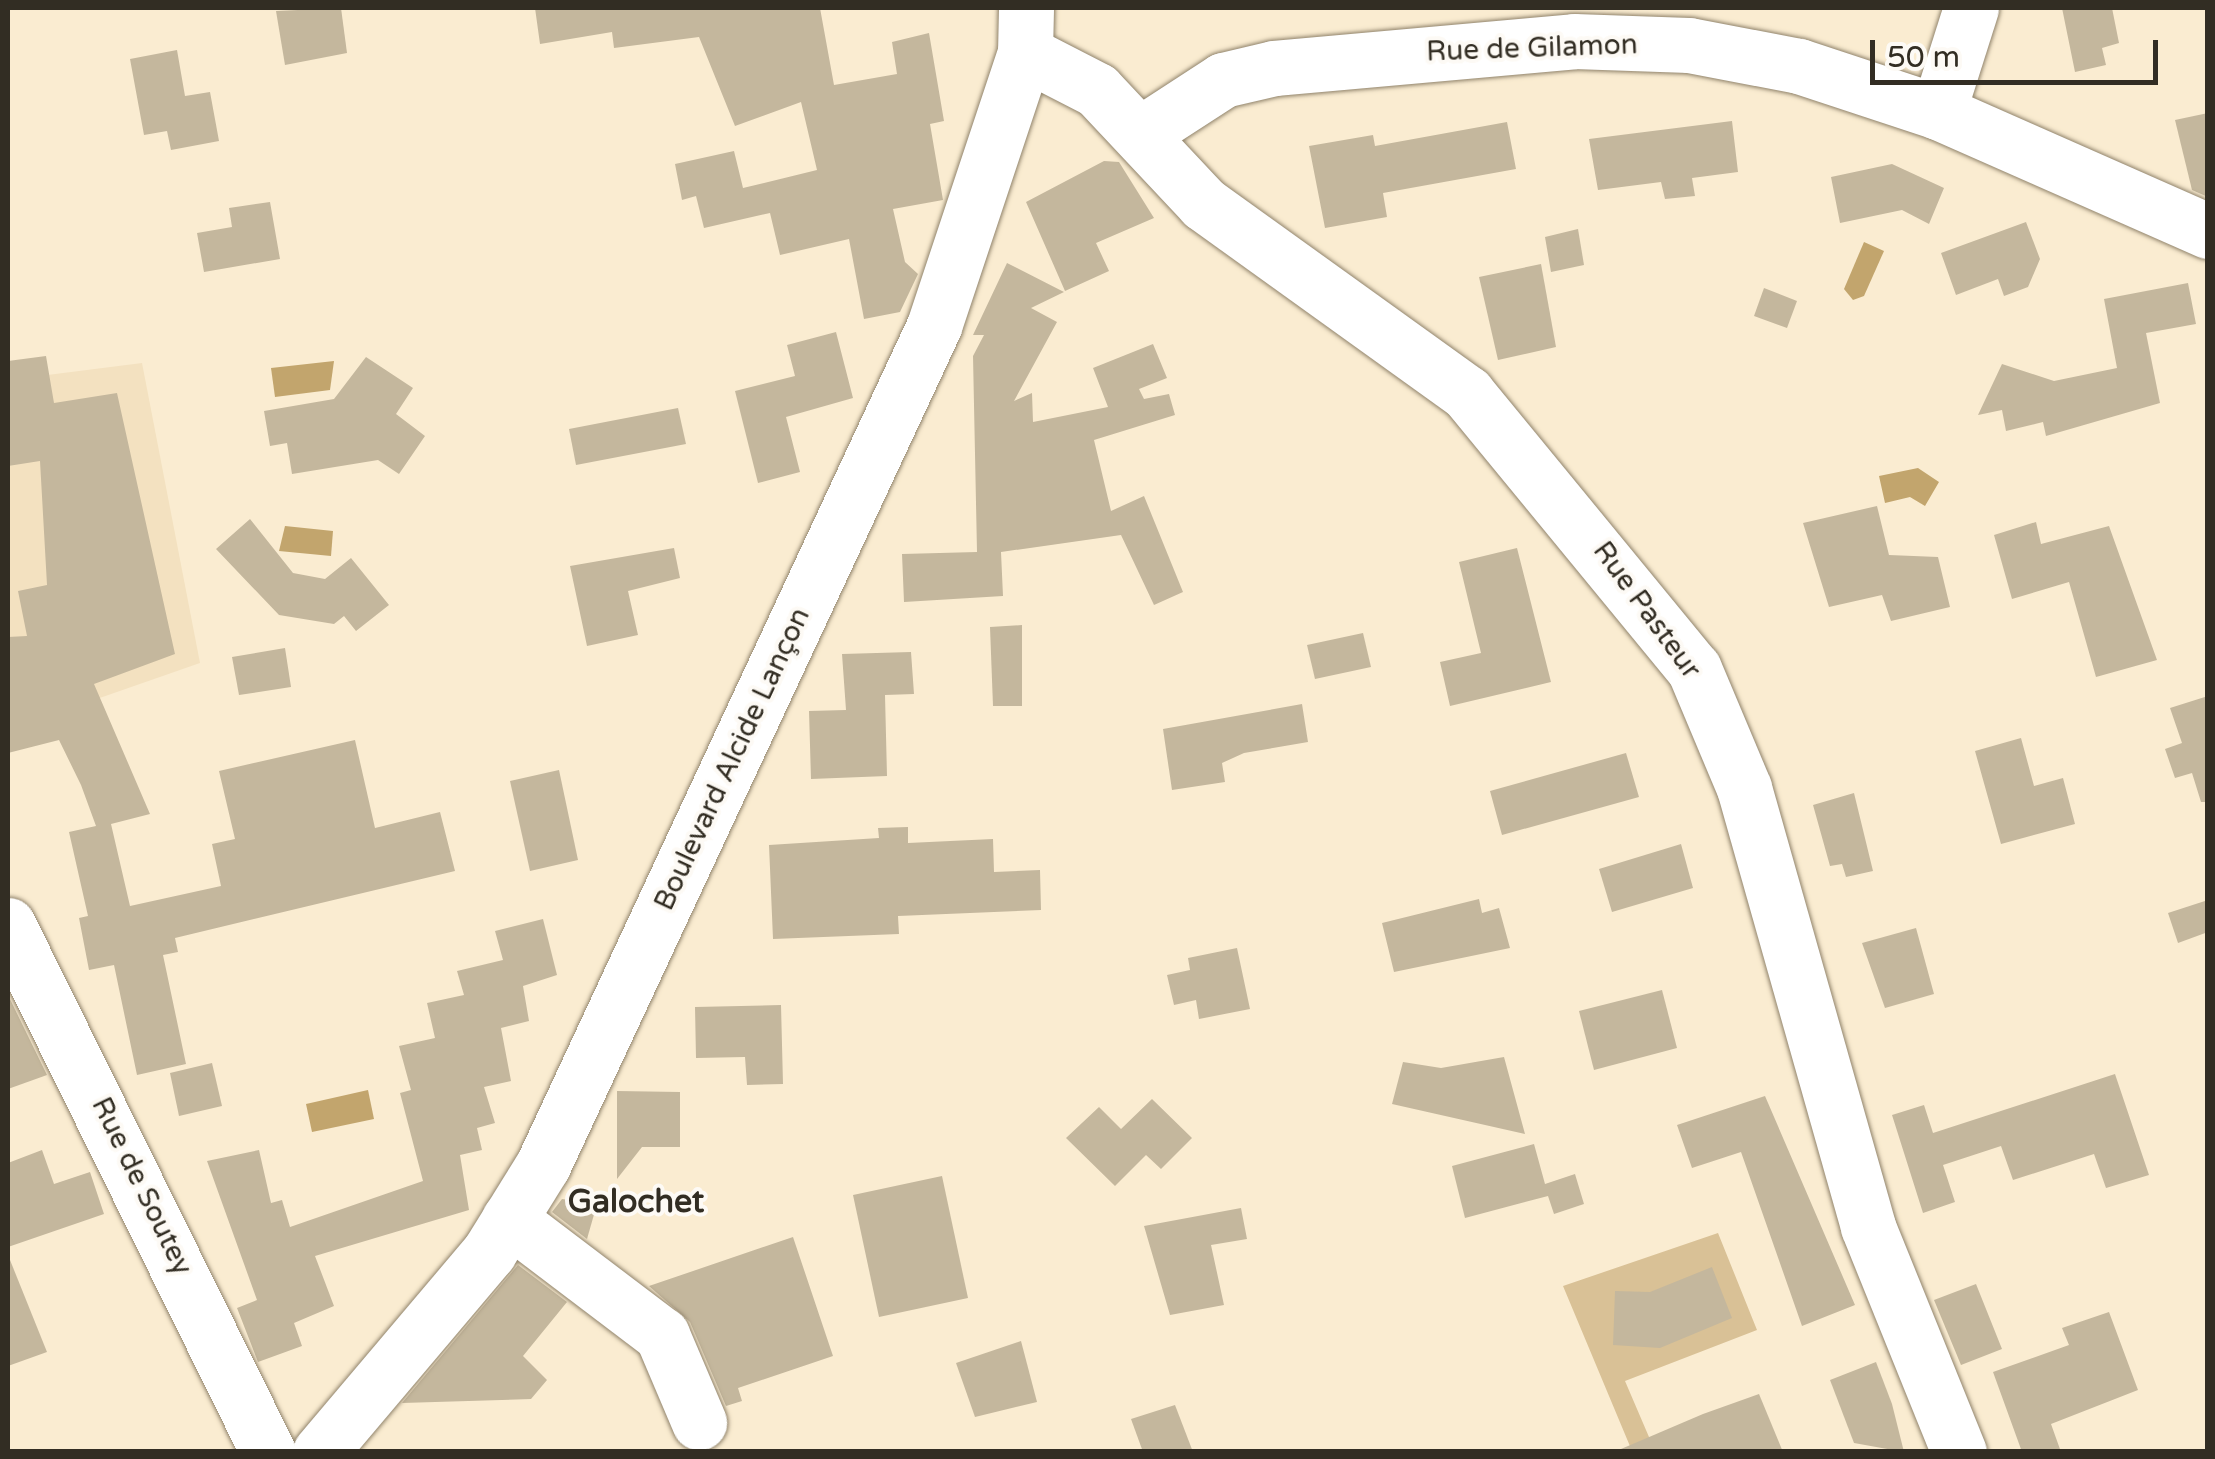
<!DOCTYPE html>
<meta charset="utf-8">
<style>
body{margin:0}
#map{position:relative;width:2215px;height:1459px;overflow:hidden;background:#faecd1;font-family:"Varela Round",sans-serif}
div>[style]{position:absolute}
[style*='--x']{left:calc(var(--x)*1px);top:calc(var(--y)*1px);width:calc(var(--w)*1px);rotate:calc(var(--a)*1deg)}
.built>*{inset:0;background:#f3e1c0}
.green>*{inset:0;background:#d9c196}
.water>*{inset:0;background:#c2a56d}
.building>*{inset:0;background:#c4b79d}
.roads{filter:drop-shadow(0 0 2px #90836b) drop-shadow(0 0 2px #90836b)}
.minor>*{height:55px;margin:-27.5px;padding:0 27.5px;transform-origin:27.5px;border-radius:27.5px;background:#fff}
span{translate:-50% -50%;white-space:nowrap;text-align:center;line-height:1.15;-webkit-text-stroke:8px #fdfaf5;paint-order:stroke}
.street-label{font-size:28px;color:#322d23}
.quarter-label{font-size:32px;color:#322d23;font-weight:700}
.frame{position:absolute;inset:0;border:10px solid #322d23;pointer-events:none}
.scale{position:absolute;left:1870px;top:40px;width:288px;height:45px;box-sizing:border-box;border:5px solid #322d23;border-top:0;padding-left:12px;font-size:30px;line-height:35px;white-space:nowrap;color:#322d23;-webkit-text-stroke:8px #fdfaf5;paint-order:stroke}
</style>
<div id="map">
<div class="built">
<div style="clip-path:polygon(142px 363px,200px 663px,8px 730px,8px 380px)"></div>
</div>
<div class="green">
<div style="clip-path:polygon(1718px 1233px,1757px 1330px,1625px 1381px,1655px 1451px,1632px 1451px,1563px 1286px)"></div>
</div>
<div class="water">
<div style="clip-path:polygon(1864px 242px,1884px 251px,1864px 296px,1853px 300px,1844px 289px)"></div>
<div style="clip-path:polygon(334px 361px,330px 390px,275px 397px,271px 368px)"></div>
<div style="clip-path:polygon(1918px 468px,1939px 482px,1925px 506px,1910px 497px,1885px 503px,1879px 476px)"></div>
<div style="clip-path:polygon(285px 526px,333px 531px,331px 556px,279px 551px)"></div>
<div style="clip-path:polygon(368px 1090px,374px 1119px,312px 1132px,306px 1104px)"></div>
</div>
<div class="building">
<div style="clip-path:polygon(341px 8px,347px 53px,285px 65px,276px 11px)"></div>
<div style="clip-path:polygon(535px 8px,820px 8px,834px 85px,897px 74px,892px 42px,929px 33px,944px 121px,930px 124px,943px 200px,893px 209px,905px 262px,918px 274px,900px 312px,864px 319px,849px 239px,780px 255px,770px 213px,704px 228px,696px 196px,682px 200px,675px 164px,734px 151px,743px 188px,817px 170px,801px 102px,735px 126px,699px 37px,614px 48px,612px 32px,540px 44px)"></div>
<div style="clip-path:polygon(2062px 8px,2112px 8px,2119px 43px,2102px 48px,2106px 65px,2075px 72px)"></div>
<div style="clip-path:polygon(177px 50px,185px 96px,210px 92px,219px 141px,171px 150px,167px 131px,144px 135px,130px 59px)"></div>
<div style="clip-path:polygon(2208px 113px,2208px 197px,2192px 190px,2175px 120px)"></div>
<div style="clip-path:polygon(1732px 121px,1738px 172px,1692px 178px,1695px 196px,1665px 199px,1661px 182px,1598px 190px,1589px 139px)"></div>
<div style="clip-path:polygon(1507px 122px,1516px 169px,1383px 193px,1387px 217px,1325px 228px,1309px 146px,1373px 135px,1375px 146px)"></div>
<div style="clip-path:polygon(1104px 161px,1119px 162px,1154px 218px,1096px 243px,1109px 271px,1065px 291px,1026px 202px)"></div>
<div style="clip-path:polygon(1892px 164px,1944px 188px,1929px 224px,1902px 210px,1840px 223px,1831px 177px)"></div>
<div style="clip-path:polygon(270px 202px,280px 259px,204px 272px,197px 233px,232px 227px,229px 208px)"></div>
<div style="clip-path:polygon(2026px 222px,2040px 259px,2028px 287px,2004px 296px,1998px 279px,1956px 295px,1941px 253px)"></div>
<div style="clip-path:polygon(1578px 229px,1584px 265px,1551px 272px,1545px 237px)"></div>
<div style="clip-path:polygon(1007px 263px,1064px 292px,1031px 308px,1057px 322px,1014px 401px,1032px 393px,1033px 422px,1108px 407px,1093px 368px,1153px 344px,1167px 378px,1139px 389px,1144px 399px,1169px 394px,1175px 415px,1094px 440px,1111px 511px,1144px 496px,1183px 592px,1154px 605px,1121px 535px,1001px 552px,1003px 596px,904px 602px,902px 554px,977px 552px,973px 356px,984px 335px,973px 335px)"></div>
<div style="clip-path:polygon(1541px 264px,1556px 347px,1498px 360px,1479px 277px)"></div>
<div style="clip-path:polygon(2188px 283px,2196px 324px,2146px 333px,2160px 403px,2046px 436px,2043px 422px,2006px 431px,2002px 410px,1978px 415px,2002px 364px,2054px 381px,2117px 368px,2104px 299px)"></div>
<div style="clip-path:polygon(1764px 288px,1797px 301px,1787px 328px,1754px 316px)"></div>
<div style="clip-path:polygon(836px 332px,853px 398px,786px 417px,800px 472px,758px 483px,735px 391px,795px 376px,787px 345px)"></div>
<div style="clip-path:polygon(46px 356px,54px 403px,117px 393px,175px 654px,94px 684px,150px 814px,111px 824px,130px 906px,221px 886px,212px 844px,235px 839px,219px 771px,355px 740px,375px 828px,440px 812px,455px 871px,175px 938px,178px 952px,163px 955px,186px 1064px,137px 1075px,114px 965px,89px 970px,79px 918px,88px 916px,69px 832px,96px 826px,81px 785px,59px 740px,8px 753px,8px 637px,27px 636px,18px 591px,47px 585px,40px 461px,8px 466px,8px 361px)"></div>
<div style="clip-path:polygon(366px 357px,413px 388px,396px 414px,425px 436px,399px 474px,378px 460px,292px 474px,287px 443px,270px 446px,264px 411px,334px 399px)"></div>
<div style="clip-path:polygon(678px 408px,686px 444px,576px 465px,569px 429px)"></div>
<div style="clip-path:polygon(1877px 506px,1889px 555px,1938px 557px,1950px 607px,1891px 621px,1882px 595px,1829px 607px,1803px 523px)"></div>
<div style="clip-path:polygon(250px 519px,293px 573px,325px 579px,351px 558px,389px 605px,356px 631px,344px 616px,334px 624px,279px 615px,216px 549px)"></div>
<div style="clip-path:polygon(2036px 522px,2041px 544px,2109px 526px,2157px 660px,2096px 677px,2069px 582px,2012px 599px,1994px 535px)"></div>
<div style="clip-path:polygon(674px 548px,680px 578px,628px 591px,638px 635px,587px 646px,570px 566px)"></div>
<div style="clip-path:polygon(1517px 548px,1551px 682px,1450px 706px,1440px 662px,1481px 653px,1459px 562px)"></div>
<div style="clip-path:polygon(1022px 625px,1022px 706px,993px 706px,990px 627px)"></div>
<div style="clip-path:polygon(1363px 633px,1371px 667px,1315px 679px,1307px 645px)"></div>
<div style="clip-path:polygon(285px 648px,291px 687px,239px 695px,232px 657px)"></div>
<div style="clip-path:polygon(911px 652px,914px 694px,885px 695px,887px 776px,811px 779px,809px 711px,846px 710px,842px 654px)"></div>
<div style="clip-path:polygon(2208px 696px,2208px 802px,2201px 802px,2192px 773px,2175px 778px,2165px 749px,2182px 743px,2170px 708px)"></div>
<div style="clip-path:polygon(1302px 704px,1308px 742px,1244px 753px,1222px 763px,1225px 782px,1172px 790px,1163px 729px)"></div>
<div style="clip-path:polygon(2021px 738px,2034px 786px,2063px 778px,2075px 824px,2001px 844px,1975px 751px)"></div>
<div style="clip-path:polygon(1626px 753px,1639px 797px,1502px 835px,1490px 791px)"></div>
<div style="clip-path:polygon(559px 770px,578px 860px,530px 871px,510px 781px)"></div>
<div style="clip-path:polygon(1854px 793px,1873px 871px,1846px 877px,1842px 864px,1830px 866px,1813px 805px)"></div>
<div style="clip-path:polygon(908px 827px,908px 843px,993px 839px,994px 872px,1040px 870px,1041px 910px,898px 916px,899px 934px,773px 939px,769px 845px,879px 838px,878px 828px)"></div>
<div style="clip-path:polygon(1681px 844px,1693px 888px,1612px 912px,1599px 869px)"></div>
<div style="clip-path:polygon(1479px 899px,1482px 913px,1499px 908px,1510px 948px,1394px 972px,1382px 923px)"></div>
<div style="clip-path:polygon(2208px 900px,2208px 932px,2178px 943px,2168px 913px)"></div>
<div style="clip-path:polygon(543px 919px,557px 975px,523px 986px,529px 1021px,501px 1028px,511px 1081px,484px 1087px,495px 1123px,477px 1128px,482px 1150px,460px 1155px,469px 1210px,315px 1256px,334px 1306px,294px 1323px,302px 1346px,258px 1362px,237px 1308px,257px 1300px,207px 1161px,259px 1150px,271px 1203px,282px 1200px,290px 1227px,423px 1181px,400px 1093px,411px 1090px,399px 1046px,435px 1038px,427px 1003px,464px 995px,457px 971px,503px 960px,495px 931px)"></div>
<div style="clip-path:polygon(1916px 928px,1934px 994px,1885px 1008px,1862px 943px)"></div>
<div style="clip-path:polygon(1237px 948px,1250px 1009px,1199px 1019px,1196px 1000px,1174px 1005px,1167px 975px,1190px 970px,1188px 958px)"></div>
<div style="clip-path:polygon(1662px 990px,1677px 1048px,1594px 1070px,1579px 1011px)"></div>
<div style="clip-path:polygon(8px 995px,47px 1075px,8px 1089px)"></div>
<div style="clip-path:polygon(781px 1005px,783px 1084px,747px 1085px,745px 1057px,696px 1058px,695px 1007px)"></div>
<div style="clip-path:polygon(1504px 1057px,1525px 1134px,1392px 1104px,1403px 1062px,1441px 1068px)"></div>
<div style="clip-path:polygon(212px 1063px,222px 1106px,179px 1116px,170px 1073px)"></div>
<div style="clip-path:polygon(2115px 1074px,2149px 1175px,2106px 1188px,2094px 1154px,2013px 1180px,2001px 1146px,1943px 1165px,1955px 1202px,1923px 1213px,1892px 1115px,1924px 1105px,1933px 1133px)"></div>
<div style="clip-path:polygon(617px 1091px,680px 1092px,680px 1147px,642px 1147px,617px 1179px)"></div>
<div style="clip-path:polygon(1765px 1096px,1855px 1305px,1802px 1326px,1741px 1152px,1692px 1168px,1677px 1125px)"></div>
<div style="clip-path:polygon(1152px 1099px,1192px 1138px,1161px 1169px,1146px 1155px,1115px 1186px,1066px 1138px,1099px 1107px,1121px 1129px)"></div>
<div style="clip-path:polygon(1534px 1144px,1545px 1184px,1575px 1174px,1584px 1204px,1554px 1214px,1548px 1196px,1465px 1218px,1452px 1166px)"></div>
<div style="clip-path:polygon(42px 1150px,54px 1184px,90px 1172px,104px 1214px,8px 1247px,8px 1163px)"></div>
<div style="clip-path:polygon(942px 1176px,968px 1298px,879px 1317px,853px 1195px)"></div>
<div style="clip-path:polygon(562px 1199px,597px 1204px,587px 1239px,552px 1212px)"></div>
<div style="clip-path:polygon(1241px 1208px,1247px 1239px,1211px 1245px,1224px 1305px,1170px 1315px,1144px 1226px)"></div>
<div style="clip-path:polygon(793px 1237px,833px 1356px,738px 1388px,742px 1401px,726px 1406px,690px 1322px,649px 1286px)"></div>
<div style="clip-path:polygon(8px 1255px,47px 1352px,8px 1366px)"></div>
<div style="clip-path:polygon(518px 1265px,567px 1302px,523px 1356px,547px 1380px,531px 1399px,402px 1403px)"></div>
<div style="clip-path:polygon(1712px 1267px,1732px 1318px,1660px 1348px,1613px 1345px,1615px 1291px,1650px 1292px)"></div>
<div style="clip-path:polygon(1976px 1284px,2002px 1349px,1961px 1365px,1934px 1300px)"></div>
<div style="clip-path:polygon(2109px 1312px,2138px 1390px,2051px 1424px,2061px 1452px,2022px 1452px,1993px 1372px,2069px 1345px,2062px 1328px)"></div>
<div style="clip-path:polygon(1021px 1341px,1037px 1402px,975px 1417px,956px 1363px)"></div>
<div style="clip-path:polygon(1876px 1362px,1892px 1404px,1904px 1452px,1854px 1443px,1830px 1380px)"></div>
<div style="clip-path:polygon(1759px 1394px,1783px 1452px,1614px 1452px,1703px 1414px)"></div>
<div style="clip-path:polygon(1175px 1405px,1193px 1452px,1143px 1452px,1131px 1419px)"></div>
</div>
<div class="roads">
<div class="minor">
<div style="--x:1025;--y:53;--w:81;--a:27.2"></div>
<div style="--x:1097;--y:90;--w:156;--a:46.8"></div>
<div style="--x:1204;--y:204;--w:324;--a:35.7"></div>
<div style="--x:1467;--y:393;--w:357;--a:50.6"></div>
<div style="--x:1694;--y:669;--w:129;--a:67.2"></div>
<div style="--x:1744;--y:788;--w:456;--a:74.2"></div>
<div style="--x:1868;--y:1227;--w:243;--a:68"></div>
<div style="--x:1938;--y:112;--w:109;--a:-72.4"></div>
<div style="--x:1140;--y:134;--w:99;--a:-33"></div>
<div style="--x:1223;--y:80;--w:52;--a:-13.2"></div>
<div style="--x:1274;--y:68;--w:301;--a:-5.1"></div>
<div style="--x:1574;--y:41;--w:115;--a:2"></div>
<div style="--x:1689;--y:45;--w:112;--a:10.8"></div>
<div style="--x:1799;--y:66;--w:146;--a:18.3"></div>
<div style="--x:1938;--y:112;--w:295;--a:23.8"></div>
<div style="--x:8;--y:925;--w:588;--a:63.74"></div>
<div style="--x:509;--y:1219;--w:192;--a:37.2"></div>
<div style="--x:662;--y:1335;--w:95;--a:67"></div>
<div style="--x:320;--y:1452;--w:262;--a:-49.8"></div>
<div style="--x:489;--y:1252;--w:102;--a:-58.2"></div>
<div style="--x:543;--y:1165;--w:926;--a:-65.01"></div>
<div style="--x:934;--y:326;--w:288;--a:-71.6"></div>
<div style="--x:1025;--y:53;--w:45;--a:-88.7"></div>
</div>
</div>
<div class="street-label">
<span style="left:1532px;top:48px;rotate:-2deg">Rue de Gilamon</span>
<span style="left:1647px;top:610px;rotate:54deg">Rue Pasteur</span>
<span style="left:732px;top:759px;rotate:-65deg">Boulevard Alcide Lançon</span>
<span style="left:142px;top:1186px;rotate:64deg">Rue de Soutey</span>
</div>
<div class="quarter-label">
<span style="left:636px;top:1202px">Galochet</span>
</div>
<div class="frame"></div>
<div class="scale">50 m</div>
</div>
